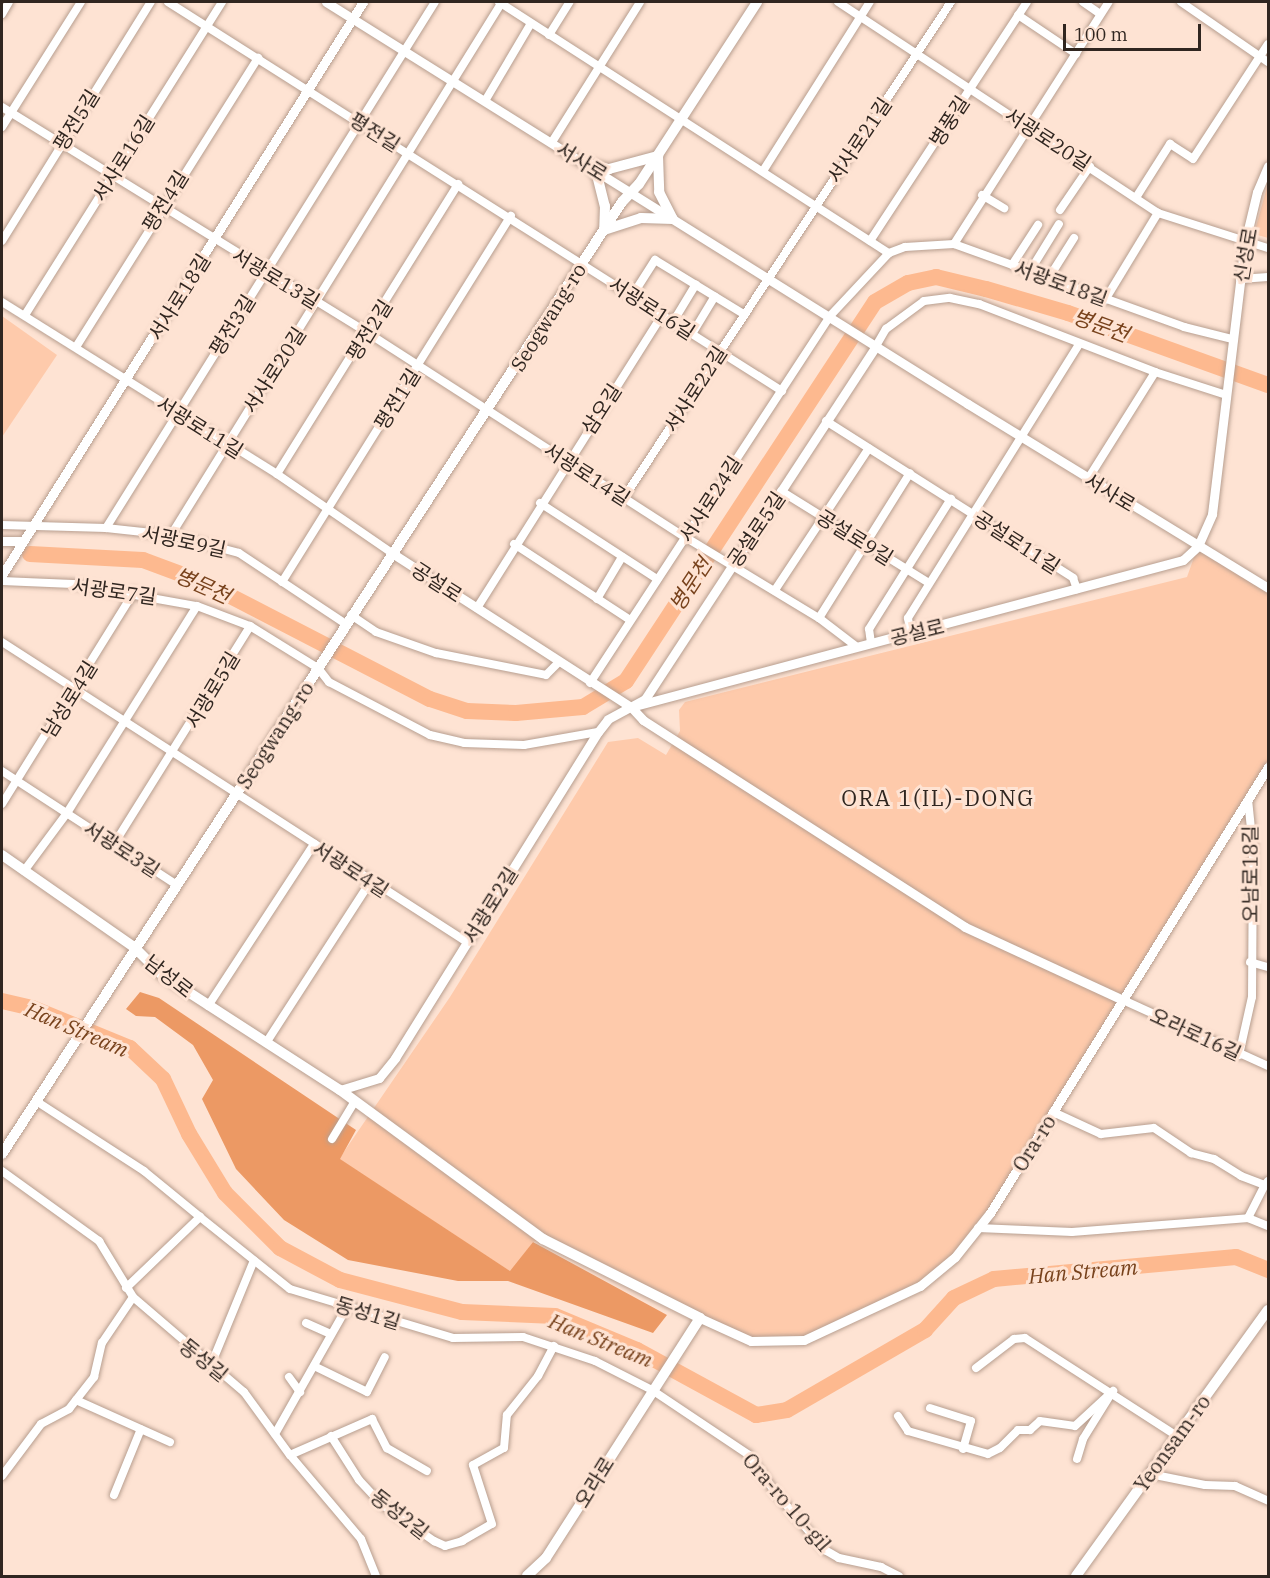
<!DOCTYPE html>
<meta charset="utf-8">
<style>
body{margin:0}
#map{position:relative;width:1270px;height:1578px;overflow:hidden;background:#fee3d3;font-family:"IBM Plex Serif","Noto Sans KR",serif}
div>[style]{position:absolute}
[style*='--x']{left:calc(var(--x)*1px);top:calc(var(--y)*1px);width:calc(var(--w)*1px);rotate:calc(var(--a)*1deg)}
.green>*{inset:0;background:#fecaab}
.forest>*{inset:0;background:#ec9964}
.river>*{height:16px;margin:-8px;padding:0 8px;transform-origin:8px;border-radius:8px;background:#fdb98f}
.roads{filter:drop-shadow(0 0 2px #b79e8f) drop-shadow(0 0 2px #b79e8f)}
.minor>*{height:8px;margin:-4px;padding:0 4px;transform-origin:4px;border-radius:4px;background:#fff}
.tertiary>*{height:9px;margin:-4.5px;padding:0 4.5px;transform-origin:4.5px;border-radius:4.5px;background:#fff}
.secondary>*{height:10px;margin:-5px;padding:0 5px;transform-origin:5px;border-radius:5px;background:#fff}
span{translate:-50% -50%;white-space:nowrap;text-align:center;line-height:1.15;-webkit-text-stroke:6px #fee3d3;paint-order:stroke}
.street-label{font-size:20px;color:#302620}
.water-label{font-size:21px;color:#78421c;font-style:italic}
.quarter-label{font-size:22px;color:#302620;letter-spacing:1.5px}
.frame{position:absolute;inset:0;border:3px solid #302620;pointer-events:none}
.scale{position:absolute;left:1063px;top:24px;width:138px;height:27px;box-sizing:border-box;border:3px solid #302620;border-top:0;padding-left:8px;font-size:18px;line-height:21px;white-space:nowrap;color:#302620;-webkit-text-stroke:4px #fee3d3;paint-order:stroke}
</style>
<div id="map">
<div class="green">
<div style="clip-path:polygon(1268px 183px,1268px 238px,1254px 234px)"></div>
<div style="clip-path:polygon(2px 316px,57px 355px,2px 437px)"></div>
<div style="clip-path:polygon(1198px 546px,1268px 588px,1268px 763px,985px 1219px,955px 1257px,920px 1286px,804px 1340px,751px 1341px,543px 1239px,533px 1242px,511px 1272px,339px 1159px,450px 997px,608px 742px,638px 738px,666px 755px,680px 731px,679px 710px,685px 702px,1187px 577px)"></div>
</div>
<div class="forest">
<div style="clip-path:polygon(140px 992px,159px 998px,356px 1130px,340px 1159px,510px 1271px,533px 1242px,667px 1315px,653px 1333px,508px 1281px,458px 1281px,348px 1260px,284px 1220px,236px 1169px,202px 1099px,213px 1080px,193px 1045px,155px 1017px,136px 1016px,126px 1009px)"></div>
</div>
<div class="river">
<div style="--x:30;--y:554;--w:113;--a:3"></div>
<div style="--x:143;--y:560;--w:66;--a:20.4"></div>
<div style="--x:205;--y:583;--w:253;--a:27.3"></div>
<div style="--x:430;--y:699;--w:39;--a:18"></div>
<div style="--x:467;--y:711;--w:49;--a:2.3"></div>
<div style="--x:516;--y:713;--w:67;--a:-5.1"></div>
<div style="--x:583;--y:707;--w:50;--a:-31.2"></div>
<div style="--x:626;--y:681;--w:453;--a:-56.7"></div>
<div style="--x:875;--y:302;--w:38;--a:-30"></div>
<div style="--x:908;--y:283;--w:29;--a:-12"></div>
<div style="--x:936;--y:277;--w:51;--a:13.5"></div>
<div style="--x:986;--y:289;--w:85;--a:16.3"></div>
<div style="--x:1068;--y:313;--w:213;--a:19.8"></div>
<div style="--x:2;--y:1001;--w:31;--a:13"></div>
<div style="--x:32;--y:1008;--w:106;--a:22.2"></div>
<div style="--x:130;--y:1048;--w:45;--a:43.2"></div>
<div style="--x:163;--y:1079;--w:61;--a:64.7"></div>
<div style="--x:189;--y:1134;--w:69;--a:58.6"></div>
<div style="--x:225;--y:1193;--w:78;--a:45"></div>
<div style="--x:280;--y:1248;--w:68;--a:28.1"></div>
<div style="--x:340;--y:1280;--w:126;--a:14.7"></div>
<div style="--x:462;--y:1312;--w:93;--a:2.5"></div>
<div style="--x:555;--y:1316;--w:89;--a:22.5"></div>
<div style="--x:637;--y:1350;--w:136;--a:28.6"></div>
<div style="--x:756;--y:1415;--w:31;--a:-9"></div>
<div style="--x:787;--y:1410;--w:160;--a:-30.1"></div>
<div style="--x:925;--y:1330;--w:43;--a:-47.8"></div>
<div style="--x:954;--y:1298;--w:44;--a:-25.4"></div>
<div style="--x:994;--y:1279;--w:243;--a:-5.2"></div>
<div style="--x:1236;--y:1257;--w:35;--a:22"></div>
</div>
<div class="roads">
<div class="minor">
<div style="--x:168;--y:2;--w:727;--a:32.36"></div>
<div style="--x:499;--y:2;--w:464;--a:32.8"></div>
<div style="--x:838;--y:2;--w:383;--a:33.4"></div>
<div style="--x:1158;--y:213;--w:115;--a:17.7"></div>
<div style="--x:1083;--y:2;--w:21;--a:35"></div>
<div style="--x:1181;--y:2;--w:106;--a:34.6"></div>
<div style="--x:2;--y:14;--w:14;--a:-60"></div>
<div style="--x:1018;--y:15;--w:70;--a:33.9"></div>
<div style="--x:549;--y:35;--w:39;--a:-58"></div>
<div style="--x:485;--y:101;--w:88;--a:-59.4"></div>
<div style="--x:2;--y:107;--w:430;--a:31.7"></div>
<div style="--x:368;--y:333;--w:377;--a:32.8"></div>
<div style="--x:685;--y:537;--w:157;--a:31.2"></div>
<div style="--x:819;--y:618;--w:48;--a:37.3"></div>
<div style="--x:2;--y:127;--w:148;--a:-57.7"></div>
<div style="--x:552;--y:142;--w:165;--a:-57.8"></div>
<div style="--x:763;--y:171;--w:200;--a:-57.7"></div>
<div style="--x:982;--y:195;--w:26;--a:31"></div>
<div style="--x:1137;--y:196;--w:62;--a:-57.6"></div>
<div style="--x:1170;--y:144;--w:27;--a:33"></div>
<div style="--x:1193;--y:159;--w:137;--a:-56.9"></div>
<div style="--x:1060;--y:210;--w:53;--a:-55.7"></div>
<div style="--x:2;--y:241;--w:282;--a:-58.1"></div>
<div style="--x:870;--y:241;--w:286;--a:-56.7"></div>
<div style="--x:954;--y:244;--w:287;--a:-57.4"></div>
<div style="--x:1012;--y:265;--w:48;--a:-57"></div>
<div style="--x:1030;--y:271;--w:55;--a:-58.3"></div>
<div style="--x:1050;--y:276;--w:45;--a:-57.7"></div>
<div style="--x:1240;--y:279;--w:28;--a:-4"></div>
<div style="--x:632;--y:296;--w:43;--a:-57.4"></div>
<div style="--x:655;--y:260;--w:105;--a:31.4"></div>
<div style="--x:1105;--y:300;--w:102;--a:-58.7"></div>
<div style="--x:2;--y:302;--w:324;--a:32"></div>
<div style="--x:277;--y:474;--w:143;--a:34.5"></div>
<div style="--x:25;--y:315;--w:370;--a:-57.8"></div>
<div style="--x:673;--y:322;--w:44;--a:-58.8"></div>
<div style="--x:692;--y:334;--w:44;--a:-58.8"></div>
<div style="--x:876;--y:346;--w:20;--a:-60"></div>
<div style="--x:886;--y:329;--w:47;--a:-36.4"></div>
<div style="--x:924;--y:301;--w:26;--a:-7"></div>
<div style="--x:950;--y:298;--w:30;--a:12"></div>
<div style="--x:979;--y:304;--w:189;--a:21.1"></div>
<div style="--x:1155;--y:372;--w:75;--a:17.9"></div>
<div style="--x:76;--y:347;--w:342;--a:-57.8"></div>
<div style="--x:826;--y:421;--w:293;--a:32.4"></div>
<div style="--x:1073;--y:578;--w:12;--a:70"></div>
<div style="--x:277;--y:474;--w:342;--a:-58"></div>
<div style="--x:1088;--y:479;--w:126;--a:-57.9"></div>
<div style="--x:781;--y:491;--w:174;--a:31.9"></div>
<div style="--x:623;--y:499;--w:595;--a:-56.58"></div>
<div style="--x:540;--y:503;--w:140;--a:33"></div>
<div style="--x:2;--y:525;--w:104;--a:1.7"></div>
<div style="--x:106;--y:528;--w:65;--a:6.1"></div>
<div style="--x:171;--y:535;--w:70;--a:14.8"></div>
<div style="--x:239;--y:553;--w:128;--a:33.6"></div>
<div style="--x:106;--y:528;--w:620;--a:-57.98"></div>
<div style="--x:171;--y:535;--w:627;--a:-58.16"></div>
<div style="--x:514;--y:544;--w:139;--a:33.2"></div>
<div style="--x:2;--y:581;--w:71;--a:2.4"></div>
<div style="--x:73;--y:584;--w:126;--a:10.1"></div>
<div style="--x:197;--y:606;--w:57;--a:20.7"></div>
<div style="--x:250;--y:626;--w:80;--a:31.7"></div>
<div style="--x:318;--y:668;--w:18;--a:52"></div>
<div style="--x:329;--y:682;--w:114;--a:27.7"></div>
<div style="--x:430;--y:735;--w:35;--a:13"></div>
<div style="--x:464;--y:743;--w:60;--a:1.9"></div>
<div style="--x:524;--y:745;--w:75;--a:-10"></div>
<div style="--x:282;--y:582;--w:432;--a:-58"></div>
<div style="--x:775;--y:590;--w:170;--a:-56.5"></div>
<div style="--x:597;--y:599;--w:49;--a:-59.2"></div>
<div style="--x:477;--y:608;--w:347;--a:-57.7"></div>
<div style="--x:351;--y:615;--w:30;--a:34"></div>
<div style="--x:376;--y:632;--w:64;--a:19.3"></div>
<div style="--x:436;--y:653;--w:112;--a:11.3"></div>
<div style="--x:546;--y:675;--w:18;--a:-45"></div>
<div style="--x:819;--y:618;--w:171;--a:-57.9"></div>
<div style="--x:911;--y:634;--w:16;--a:-101"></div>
<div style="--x:908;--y:618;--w:323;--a:-58"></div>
<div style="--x:2;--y:642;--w:553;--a:32.83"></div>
<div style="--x:871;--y:643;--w:14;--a:-98"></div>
<div style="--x:869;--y:629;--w:154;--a:-57.8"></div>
<div style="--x:590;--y:683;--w:439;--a:-56.8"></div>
<div style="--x:830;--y:316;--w:86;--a:-46.9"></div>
<div style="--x:889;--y:253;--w:17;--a:-21"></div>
<div style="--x:905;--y:247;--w:49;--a:-3.5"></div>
<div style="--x:954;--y:244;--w:245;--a:19.8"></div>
<div style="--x:1184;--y:327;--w:49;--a:14"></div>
<div style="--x:2;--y:771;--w:209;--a:33.1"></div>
<div style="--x:2;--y:804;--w:250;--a:-58.1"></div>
<div style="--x:114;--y:844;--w:257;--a:-58"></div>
<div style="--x:24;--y:871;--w:72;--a:-53.4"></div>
<div style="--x:67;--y:813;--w:244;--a:-57.9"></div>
<div style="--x:1250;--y:962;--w:19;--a:16"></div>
<div style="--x:1123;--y:1000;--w:159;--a:24.5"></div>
<div style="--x:208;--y:1006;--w:194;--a:-56.8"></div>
<div style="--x:266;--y:1043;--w:193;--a:-57.1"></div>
<div style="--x:1239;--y:1055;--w:59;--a:-77.4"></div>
<div style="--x:1252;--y:997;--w:149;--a:-89.6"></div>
<div style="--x:1253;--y:848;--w:48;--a:-95.9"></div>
<div style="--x:36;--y:1101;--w:129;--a:32.9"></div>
<div style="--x:144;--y:1171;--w:72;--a:39.4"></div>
<div style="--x:1053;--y:1112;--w:53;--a:24.6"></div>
<div style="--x:1101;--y:1134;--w:53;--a:-6.5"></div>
<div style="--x:1154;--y:1128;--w:45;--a:34"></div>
<div style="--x:1191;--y:1153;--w:24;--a:15"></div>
<div style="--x:1214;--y:1159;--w:32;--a:32"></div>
<div style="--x:1241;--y:1176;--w:26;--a:21"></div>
<div style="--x:1265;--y:1185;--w:5;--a:-53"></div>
<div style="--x:332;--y:1139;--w:44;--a:-58.8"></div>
<div style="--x:2;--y:1171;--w:120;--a:35.8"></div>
<div style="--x:99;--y:1241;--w:66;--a:58.7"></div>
<div style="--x:133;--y:1297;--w:146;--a:40.6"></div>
<div style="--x:244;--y:1392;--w:78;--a:53.9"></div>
<div style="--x:290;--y:1455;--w:110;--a:49.8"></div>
<div style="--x:361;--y:1539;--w:40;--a:68"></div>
<div style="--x:1248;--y:1218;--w:37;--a:-63"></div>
<div style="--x:978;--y:1228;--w:94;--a:2.4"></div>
<div style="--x:1072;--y:1232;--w:177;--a:-4.5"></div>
<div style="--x:1248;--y:1218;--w:22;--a:22"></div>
<div style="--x:126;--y:1288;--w:103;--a:-43.8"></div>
<div style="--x:200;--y:1217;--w:115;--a:38.7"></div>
<div style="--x:290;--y:1289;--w:170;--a:16.7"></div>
<div style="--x:453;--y:1338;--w:70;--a:-0.8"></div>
<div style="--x:523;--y:1337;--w:76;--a:18.4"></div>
<div style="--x:595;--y:1361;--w:64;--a:27"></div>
<div style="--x:652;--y:1390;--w:117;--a:33.8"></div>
<div style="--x:749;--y:1455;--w:45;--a:54.9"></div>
<div style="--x:775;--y:1492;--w:77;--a:49.2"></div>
<div style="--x:825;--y:1550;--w:16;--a:30"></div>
<div style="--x:839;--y:1558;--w:43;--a:12.1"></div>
<div style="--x:881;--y:1567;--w:20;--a:27"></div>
<div style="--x:306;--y:1323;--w:27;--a:24"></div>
<div style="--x:211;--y:1365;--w:113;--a:-67.7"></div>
<div style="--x:314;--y:1366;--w:59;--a:26.1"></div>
<div style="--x:367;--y:1392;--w:39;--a:-63"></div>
<div style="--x:976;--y:1368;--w:48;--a:-37.3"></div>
<div style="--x:1014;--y:1339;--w:11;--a:-5"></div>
<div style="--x:1025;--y:1338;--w:181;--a:32.8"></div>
<div style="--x:289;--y:1377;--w:19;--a:54"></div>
<div style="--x:76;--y:1400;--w:103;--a:24.1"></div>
<div style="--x:930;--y:1408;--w:43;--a:17.6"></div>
<div style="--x:971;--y:1421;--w:29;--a:106"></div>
<div style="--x:898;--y:1416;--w:18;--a:56"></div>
<div style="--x:908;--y:1431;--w:83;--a:16"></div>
<div style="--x:988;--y:1454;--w:13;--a:-27"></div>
<div style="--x:1000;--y:1448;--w:25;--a:-45"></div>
<div style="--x:1018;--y:1430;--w:12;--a:0"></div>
<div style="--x:1030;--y:1430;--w:13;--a:-42"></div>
<div style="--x:1040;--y:1421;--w:35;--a:8"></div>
<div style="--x:1075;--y:1426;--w:52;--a:-42.6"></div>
<div style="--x:275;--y:1434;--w:146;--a:-60.4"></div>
<div style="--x:331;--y:1436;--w:52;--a:57.5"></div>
<div style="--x:359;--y:1480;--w:33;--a:47"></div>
<div style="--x:381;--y:1504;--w:65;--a:34.9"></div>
<div style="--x:434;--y:1541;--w:12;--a:24"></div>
<div style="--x:445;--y:1546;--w:18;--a:-16"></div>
<div style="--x:462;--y:1541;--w:34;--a:-30"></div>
<div style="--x:492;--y:1524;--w:62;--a:-107.9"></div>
<div style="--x:473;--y:1465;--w:35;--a:-29"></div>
<div style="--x:504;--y:1448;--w:33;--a:-85"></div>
<div style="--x:507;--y:1415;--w:50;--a:-51.5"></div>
<div style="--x:538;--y:1376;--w:34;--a:-62"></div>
<div style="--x:290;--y:1455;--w:90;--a:-23.7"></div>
<div style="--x:372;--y:1419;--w:33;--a:63"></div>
<div style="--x:387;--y:1448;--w:46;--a:29.9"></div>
<div style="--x:1077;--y:1459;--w:21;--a:-73"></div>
<div style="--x:1083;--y:1439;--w:49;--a:-58.2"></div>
<div style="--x:1150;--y:1474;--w:56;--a:11.3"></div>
<div style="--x:1205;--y:1485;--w:30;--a:2"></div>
<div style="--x:1235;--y:1486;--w:36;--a:24"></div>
<div style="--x:2;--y:1476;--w:65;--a:-53.1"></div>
<div style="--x:41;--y:1424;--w:32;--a:-28"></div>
<div style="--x:69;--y:1409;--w:41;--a:-52"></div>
<div style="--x:94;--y:1377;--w:35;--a:-77"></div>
<div style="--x:102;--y:1343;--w:55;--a:-56"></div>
<div style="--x:114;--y:1495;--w:71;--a:-67.8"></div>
</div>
<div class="tertiary">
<div style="--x:326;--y:2;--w:757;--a:32.05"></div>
<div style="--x:968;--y:404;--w:352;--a:31.5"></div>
<div style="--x:2;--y:541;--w:21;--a:0"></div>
<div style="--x:395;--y:555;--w:281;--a:32.8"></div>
<div style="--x:631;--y:707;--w:571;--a:-14.91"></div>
<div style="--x:1183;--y:560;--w:21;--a:-43"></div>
<div style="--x:1198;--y:546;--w:35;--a:-66"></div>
<div style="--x:1212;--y:514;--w:274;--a:-83.1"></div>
<div style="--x:1245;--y:242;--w:51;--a:-76.5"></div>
<div style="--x:1257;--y:192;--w:28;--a:-67"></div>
<div style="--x:2;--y:575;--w:677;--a:-57.79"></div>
<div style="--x:631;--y:707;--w:18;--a:47"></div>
<div style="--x:643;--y:720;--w:383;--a:32.7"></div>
<div style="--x:965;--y:927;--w:174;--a:24.8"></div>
<div style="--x:340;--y:1090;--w:41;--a:-17.1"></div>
<div style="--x:379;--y:1078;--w:26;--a:-51"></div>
<div style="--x:395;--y:1058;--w:384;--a:-58.1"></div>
<div style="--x:598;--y:732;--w:16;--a:-52"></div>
<div style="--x:608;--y:719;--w:42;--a:-28.4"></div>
<div style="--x:645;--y:699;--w:422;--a:-56.8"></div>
<div style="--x:700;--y:1318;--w:56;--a:24.3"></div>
<div style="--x:751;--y:1341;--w:53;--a:-1.1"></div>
<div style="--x:804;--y:1340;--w:128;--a:-25"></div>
<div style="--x:920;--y:1286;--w:45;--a:-39.6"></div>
<div style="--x:955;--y:1257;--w:56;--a:-51.5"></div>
<div style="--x:990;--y:1213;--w:526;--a:-58.06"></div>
</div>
<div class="secondary">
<div style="--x:586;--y:163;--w:16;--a:47"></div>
<div style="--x:597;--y:175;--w:32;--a:76"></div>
<div style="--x:605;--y:206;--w:24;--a:92"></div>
<div style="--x:604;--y:230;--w:39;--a:-18"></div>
<div style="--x:641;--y:218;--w:32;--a:2"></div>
<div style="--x:586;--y:163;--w:24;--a:15"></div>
<div style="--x:609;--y:169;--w:51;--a:-14.9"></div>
<div style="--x:658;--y:156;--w:36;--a:88"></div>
<div style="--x:659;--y:192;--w:30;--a:63"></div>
<div style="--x:2;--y:855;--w:161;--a:34.9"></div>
<div style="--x:134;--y:947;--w:40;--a:45"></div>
<div style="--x:162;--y:975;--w:212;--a:32.9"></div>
<div style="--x:340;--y:1090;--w:252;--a:36.3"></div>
<div style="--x:543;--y:1239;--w:176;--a:26.7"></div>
<div style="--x:700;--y:1318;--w:285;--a:122.7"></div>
<div style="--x:546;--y:1558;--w:26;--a:137"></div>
<div style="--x:2;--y:1154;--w:1136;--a:-56.93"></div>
<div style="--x:622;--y:202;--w:25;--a:-47"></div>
<div style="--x:639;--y:184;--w:217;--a:-57"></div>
<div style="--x:1076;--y:1576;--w:328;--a:-54.2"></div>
</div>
</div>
<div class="street-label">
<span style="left:76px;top:120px;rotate:-58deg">평전5길</span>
<span style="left:949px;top:121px;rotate:-57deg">병풍길</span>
<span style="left:375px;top:132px;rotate:32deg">평전길</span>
<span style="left:1048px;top:139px;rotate:33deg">서광로20길</span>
<span style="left:859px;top:140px;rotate:-56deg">서사로21길</span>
<span style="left:123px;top:158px;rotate:-58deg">서사로16길</span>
<span style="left:582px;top:161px;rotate:32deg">서사로</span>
<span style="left:165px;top:201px;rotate:-58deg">평전4길</span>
<span style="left:1245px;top:255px;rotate:-80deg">신성로</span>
<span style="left:276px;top:278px;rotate:31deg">서광로13길</span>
<span style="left:1061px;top:283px;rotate:20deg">서광로18길</span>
<span style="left:179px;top:297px;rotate:-58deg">서사로18길</span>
<span style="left:652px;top:308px;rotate:33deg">서광로16길</span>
<span style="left:548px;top:317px;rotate:-58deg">Seogwang-ro</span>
<span style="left:232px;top:325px;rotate:-58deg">평전3길</span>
<span style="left:369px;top:330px;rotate:-58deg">평전2길</span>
<span style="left:274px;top:370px;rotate:-57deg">서사로20길</span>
<span style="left:695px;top:389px;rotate:-57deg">서사로22길</span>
<span style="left:397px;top:399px;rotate:-58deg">평전1길</span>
<span style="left:601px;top:409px;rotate:-57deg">삼오길</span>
<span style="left:200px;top:427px;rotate:32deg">서광로11길</span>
<span style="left:587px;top:474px;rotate:33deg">서광로14길</span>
<span style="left:1110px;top:492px;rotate:31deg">서사로</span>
<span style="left:710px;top:499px;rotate:-57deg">서사로24길</span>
<span style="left:756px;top:529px;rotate:-56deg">공설로5길</span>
<span style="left:855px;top:537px;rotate:32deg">공설로9길</span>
<span style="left:184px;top:541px;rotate:12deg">서광로9길</span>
<span style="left:1017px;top:542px;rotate:33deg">공설로11길</span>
<span style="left:437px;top:582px;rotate:33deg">공설로</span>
<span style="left:114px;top:591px;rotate:8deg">서광로7길</span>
<span style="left:917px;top:632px;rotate:-14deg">공설로</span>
<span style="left:212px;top:690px;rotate:-59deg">서광로5길</span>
<span style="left:69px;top:699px;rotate:-58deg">남성로4길</span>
<span style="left:275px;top:735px;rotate:-57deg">Seogwang-ro</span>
<span style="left:122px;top:849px;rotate:33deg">서광로3길</span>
<span style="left:351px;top:869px;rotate:33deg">서광로4길</span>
<span style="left:1250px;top:874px;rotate:-90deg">오남로18길</span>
<span style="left:490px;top:905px;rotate:-58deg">서광로2길</span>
<span style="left:169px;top:976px;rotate:38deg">남성로</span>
<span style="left:1196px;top:1034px;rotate:25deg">오라로16길</span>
<span style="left:1034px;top:1143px;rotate:-58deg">Ora-ro</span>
<span style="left:368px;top:1313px;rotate:17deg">동성1길</span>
<span style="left:204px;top:1360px;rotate:39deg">동성길</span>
<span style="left:1172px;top:1443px;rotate:-54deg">Yeonsam-ro</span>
<span style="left:594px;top:1482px;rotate:-58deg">오라로</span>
<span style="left:787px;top:1502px;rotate:49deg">Ora-ro 10-gil</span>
<span style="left:400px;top:1514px;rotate:38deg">동성2길</span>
</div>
<div class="water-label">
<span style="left:1101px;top:325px;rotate:20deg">병문천</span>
<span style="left:690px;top:584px;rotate:-57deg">병문천</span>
<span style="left:203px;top:585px;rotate:24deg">병문천</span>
<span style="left:77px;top:1029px;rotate:23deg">Han Stream</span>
<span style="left:1083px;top:1271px;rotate:-5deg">Han Stream</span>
<span style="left:601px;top:1340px;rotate:22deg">Han Stream</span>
</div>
<div class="quarter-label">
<span style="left:938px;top:798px">ORA 1(IL)-DONG</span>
</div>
<div class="frame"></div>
<div class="scale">100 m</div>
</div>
